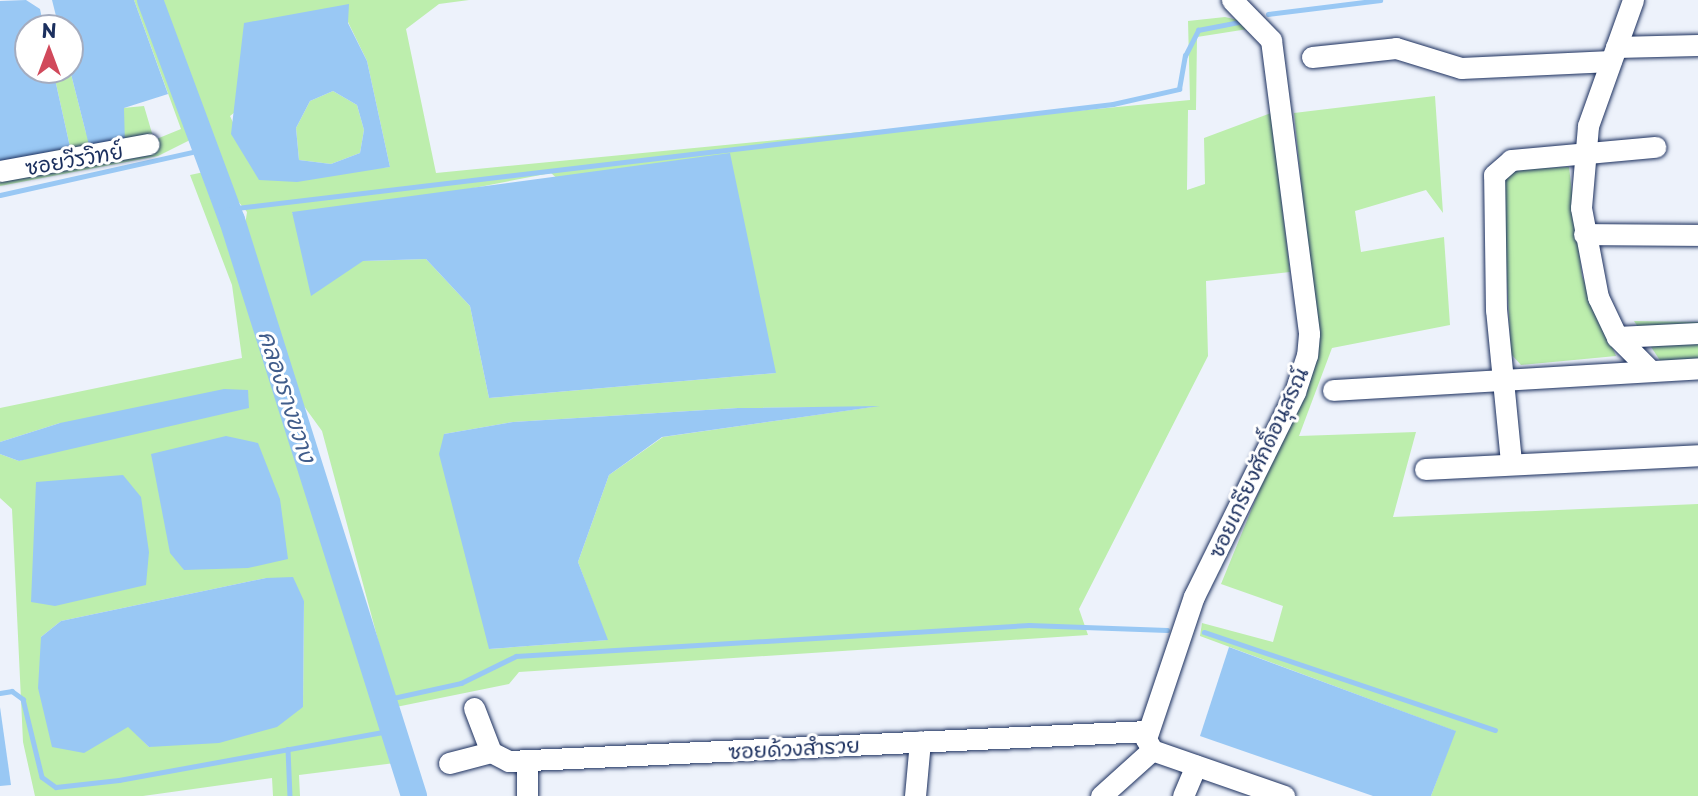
<!DOCTYPE html>
<meta charset="utf-8">
<style>
body{margin:0}
#map{position:relative;width:1698px;height:796px;overflow:hidden;background:#edf2fb;font-family:"Playpen Sans","Playpen Sans Thai",sans-serif}
div>[style]{position:absolute}
[style*='--x']{left:calc(var(--x)*1px);top:calc(var(--y)*1px);width:calc(var(--w)*1px);rotate:calc(var(--a)*1deg)}
.green>*{inset:0;background:#bdeead}
.water>*{inset:0;background:#99c8f4}
.stream>*{height:4.5px;margin:-2.25px;padding:0 2.25px;transform-origin:2.25px;border-radius:2.25px;background:#99c8f4}
.river>*{height:26px;margin:-13px;padding:0 13px;transform-origin:13px;border-radius:13px;background:#99c8f4}
.roads{filter:drop-shadow(0 0 2px #1b2f5e) drop-shadow(0 0 2px #1b2f5e)}
.minor>*{height:21px;margin:-10.5px;padding:0 10.5px;transform-origin:10.5px;border-radius:10.5px;background:#fff}
span{translate:-50% -50%;white-space:nowrap;text-align:center;line-height:1.15;-webkit-text-stroke:6px #fff;paint-order:stroke}
.street-label{font-size:21px;color:#1b2f5e}
.water-label{font-size:23px;color:#415d8b;font-style:italic}
.north{position:absolute;left:14px;top:14px;width:70px;height:70px;box-sizing:border-box;background:#fff;border:2px solid #a4acbf;border-radius:50%;rotate:0deg;font-size:19px;font-weight:700;line-height:28px;text-align:center;color:#1b2f5e}
.north::after{content:'';display:block;margin:auto;width:24px;height:32px;background:#d1495b;clip-path:polygon(50% 0,100% 100%,50% 72%,0 100%)}
</style>
<div id="map">
<div class="green">
<div style="clip-path:polygon(134px 0,144px 0,194px 138px,158px 156px,0 186px,0 163px,70px 147px,53px 70px,70px 70px,86px 133px,123px 108px,144px 106px,154px 140px,181px 129px)"></div>
<div style="clip-path:polygon(evenodd,162px 0,469px 0,439px 4px,406px 29px,436px 173px,1190px 100px,1188px 21px,1225px 17px,1247px 22px,1248px 29px,1197px 37px,1196px 110px,1188px 110px,1187px 190px,1205px 184px,1204px 138px,1271px 113px,1290px 272px,1206px 281px,1208px 356px,1079px 609px,1088px 635px,519px 672px,509px 684px,396px 707px,322px 431px,293px 391px,244px 232px,247px 212px,227px 188px,162px 0,348px 22px,367px 61px,390px 167px,260px 180px,230px 116px,348px 22px,162px 0,551px 173px,776px 373px,489px 398px,470px 306px,426px 259px,363px 261px,292px 213px,422px 198px,551px 173px,162px 0,872px 407px,663px 437px,609px 475px,578px 562px,607px 640px,490px 649px,444px 434px,513px 422px,738px 408px,872px 407px)"></div>
<div style="clip-path:polygon(333px 91px,357px 105px,364px 130px,360px 153px,331px 164px,299px 160px,296px 128px,310px 101px)"></div>
<div style="clip-path:polygon(1435px 96px,1443px 213px,1426px 190px,1355px 211px,1361px 252px,1444px 237px,1450px 325px,1332px 348px,1299px 436px,1416px 432px,1393px 517px,1698px 504px,1698px 796px,1431px 796px,1455px 731px,1200px 636px,1202px 623px,1273px 642px,1283px 606px,1221px 584px,1318px 347px,1294px 113px)"></div>
<div style="clip-path:polygon(1569px 167px,1582px 276px,1616px 356px,1521px 365px,1511px 354px,1502px 186px,1509px 169px)"></div>
<div style="clip-path:polygon(evenodd,204px 172px,233px 248px,262px 354px,395px 763px,299px 775px,300px 796px,273px 796px,272px 778px,143px 796px,35px 796px,23px 742px,12px 509px,0 498px,0 454px,19px 461px,43px 453px,60px 423px,0 442px,0 408px,242px 358px,232px 285px,190px 175px,204px 172px,266px 578px,304px 601px,303px 707px,149px 747px,41px 637px,61px 621px,266px 578px)"></div>
<div style="clip-path:polygon(1634px 321px,1698px 322px,1698px 362px,1661px 362px)"></div>
</div>
<div class="water">
<div style="clip-path:polygon(26px 0,40px 9px,44px 28px,28px 28px,28px 70px,53px 70px,70px 147px,0 163px,0 1px)"></div>
<div style="clip-path:polygon(52px 0,134px 0,168px 94px,124px 108px,125px 145px,90px 149px,70px 70px,70px 28px,59px 28px)"></div>
<div style="clip-path:polygon(evenodd,349px 4px,348px 23px,367px 61px,390px 167px,297px 182px,259px 180px,231px 134px,244px 23px,349px 4px,333px 91px,357px 105px,364px 130px,360px 153px,331px 164px,299px 160px,296px 128px,310px 101px,333px 91px)"></div>
<div style="clip-path:polygon(730px 153px,776px 373px,489px 398px,470px 306px,426px 259px,363px 261px,311px 296px,292px 212px)"></div>
<div style="clip-path:polygon(224px 389px,248px 390px,249px 408px,19px 461px,0 454px,0 442px,60px 423px)"></div>
<div style="clip-path:polygon(880px 406px,662px 437px,609px 475px,578px 562px,608px 640px,489px 649px,439px 454px,444px 434px,513px 422px,738px 408px)"></div>
<div style="clip-path:polygon(226px 436px,258px 443px,280px 499px,288px 559px,248px 568px,184px 570px,170px 553px,151px 454px)"></div>
<div style="clip-path:polygon(123px 475px,141px 497px,149px 552px,146px 585px,55px 606px,31px 602px,36px 482px)"></div>
<div style="clip-path:polygon(293px 577px,304px 601px,303px 707px,277px 727px,219px 743px,149px 747px,128px 727px,84px 753px,52px 747px,38px 688px,41px 637px,61px 621px,266px 578px)"></div>
<div style="clip-path:polygon(1229px 647px,1456px 731px,1431px 796px,1373px 796px,1200px 736px)"></div>
<div style="clip-path:polygon(0 707px,11px 785px,0 786px)"></div>
</div>
<div class="stream">
<div style="--x:1268;--y:14;--w:113;--a:-7.1"></div>
<div style="--x:0;--y:195;--w:211;--a:-12.6"></div>
<div style="--x:228;--y:209;--w:891;--a:-6.77"></div>
<div style="--x:1113;--y:104;--w:68;--a:-12.8"></div>
<div style="--x:1179;--y:89;--w:34;--a:-80"></div>
<div style="--x:1185;--y:56;--w:29;--a:-63"></div>
<div style="--x:1198;--y:30;--w:42;--a:-11"></div>
<div style="--x:1204;--y:632;--w:307;--a:18.6"></div>
<div style="--x:0;--y:693;--w:12;--a:-9"></div>
<div style="--x:12;--y:691;--w:14;--a:36"></div>
<div style="--x:23;--y:699;--w:80;--a:76.3"></div>
<div style="--x:42;--y:777;--w:17;--a:36"></div>
<div style="--x:56;--y:787;--w:63;--a:-6.3"></div>
<div style="--x:119;--y:780;--w:279;--a:-10.3"></div>
<div style="--x:384;--y:700;--w:79;--a:-12.4"></div>
<div style="--x:461;--y:683;--w:61;--a:-26.1"></div>
<div style="--x:516;--y:656;--w:514;--a:-3.46"></div>
<div style="--x:1029;--y:625;--w:138;--a:2.1"></div>
<div style="--x:288;--y:749;--w:47;--a:87.6"></div>
</div>
<div class="river">
<div style="--x:150;--y:0;--w:235;--a:69.6"></div>
<div style="--x:232;--y:220;--w:604;--a:72.46"></div>
</div>
<div class="roads">
<div class="minor">
<div style="--x:1232;--y:0;--w:56;--a:45.7"></div>
<div style="--x:1271;--y:40;--w:296;--a:82.6"></div>
<div style="--x:1309;--y:334;--w:21;--a:95"></div>
<div style="--x:1307;--y:355;--w:39;--a:108"></div>
<div style="--x:1295;--y:392;--w:228;--a:116.3"></div>
<div style="--x:1194;--y:596;--w:151;--a:108.6"></div>
<div style="--x:1146;--y:739;--w:13;--a:61"></div>
<div style="--x:1152;--y:750;--w:140;--a:19.2"></div>
<div style="--x:1633;--y:0;--w:134;--a:109.7"></div>
<div style="--x:1588;--y:126;--w:82;--a:94.9"></div>
<div style="--x:1581;--y:208;--w:91;--a:79.2"></div>
<div style="--x:1598;--y:297;--w:44;--a:64.6"></div>
<div style="--x:1617;--y:337;--w:45;--a:45"></div>
<div style="--x:1616;--y:47;--w:82;--a:-1.4"></div>
<div style="--x:1312;--y:57;--w:84;--a:-6.1"></div>
<div style="--x:1396;--y:48;--w:68;--a:17.1"></div>
<div style="--x:1461;--y:68;--w:150;--a:-2.7"></div>
<div style="--x:0;--y:171;--w:151;--a:-10.3"></div>
<div style="--x:1584;--y:234;--w:114;--a:0.5"></div>
<div style="--x:1617;--y:337;--w:81;--a:-2.8"></div>
<div style="--x:1333;--y:390;--w:366;--a:-3.4"></div>
<div style="--x:1511;--y:462;--w:153;--a:-95.6"></div>
<div style="--x:1496;--y:310;--w:135;--a:-90.8"></div>
<div style="--x:1494;--y:175;--w:23;--a:-41"></div>
<div style="--x:1511;--y:160;--w:145;--a:-5.2"></div>
<div style="--x:1425;--y:469;--w:273;--a:-2.9"></div>
<div style="--x:474;--y:708;--w:47;--a:68.9"></div>
<div style="--x:491;--y:752;--w:20;--a:27"></div>
<div style="--x:509;--y:761;--w:639;--a:-2.69"></div>
<div style="--x:527;--y:760;--w:36;--a:90"></div>
<div style="--x:449;--y:763;--w:43;--a:-14.7"></div>
<div style="--x:915;--y:796;--w:55;--a:-84.8"></div>
<div style="--x:1101;--y:796;--w:69;--a:-42"></div>
<div style="--x:1183;--y:796;--w:33;--a:-67"></div>
</div>
</div>
<div class="street-label">
<span style="left:74px;top:158px;rotate:-10deg">ซอยวีรวิทย์</span>
<span style="left:1257px;top:462px;rotate:-65deg">ซอยเกรียงศักดิ์อนุสรณ์</span>
<span style="left:794px;top:747px;rotate:-3deg">ซอยด้วงสำรวย</span>
</div>
<div class="water-label">
<span style="left:288px;top:396px;rotate:72deg">คลองรางขวาง</span>
</div>
<div class="north">N</div>
</div>
